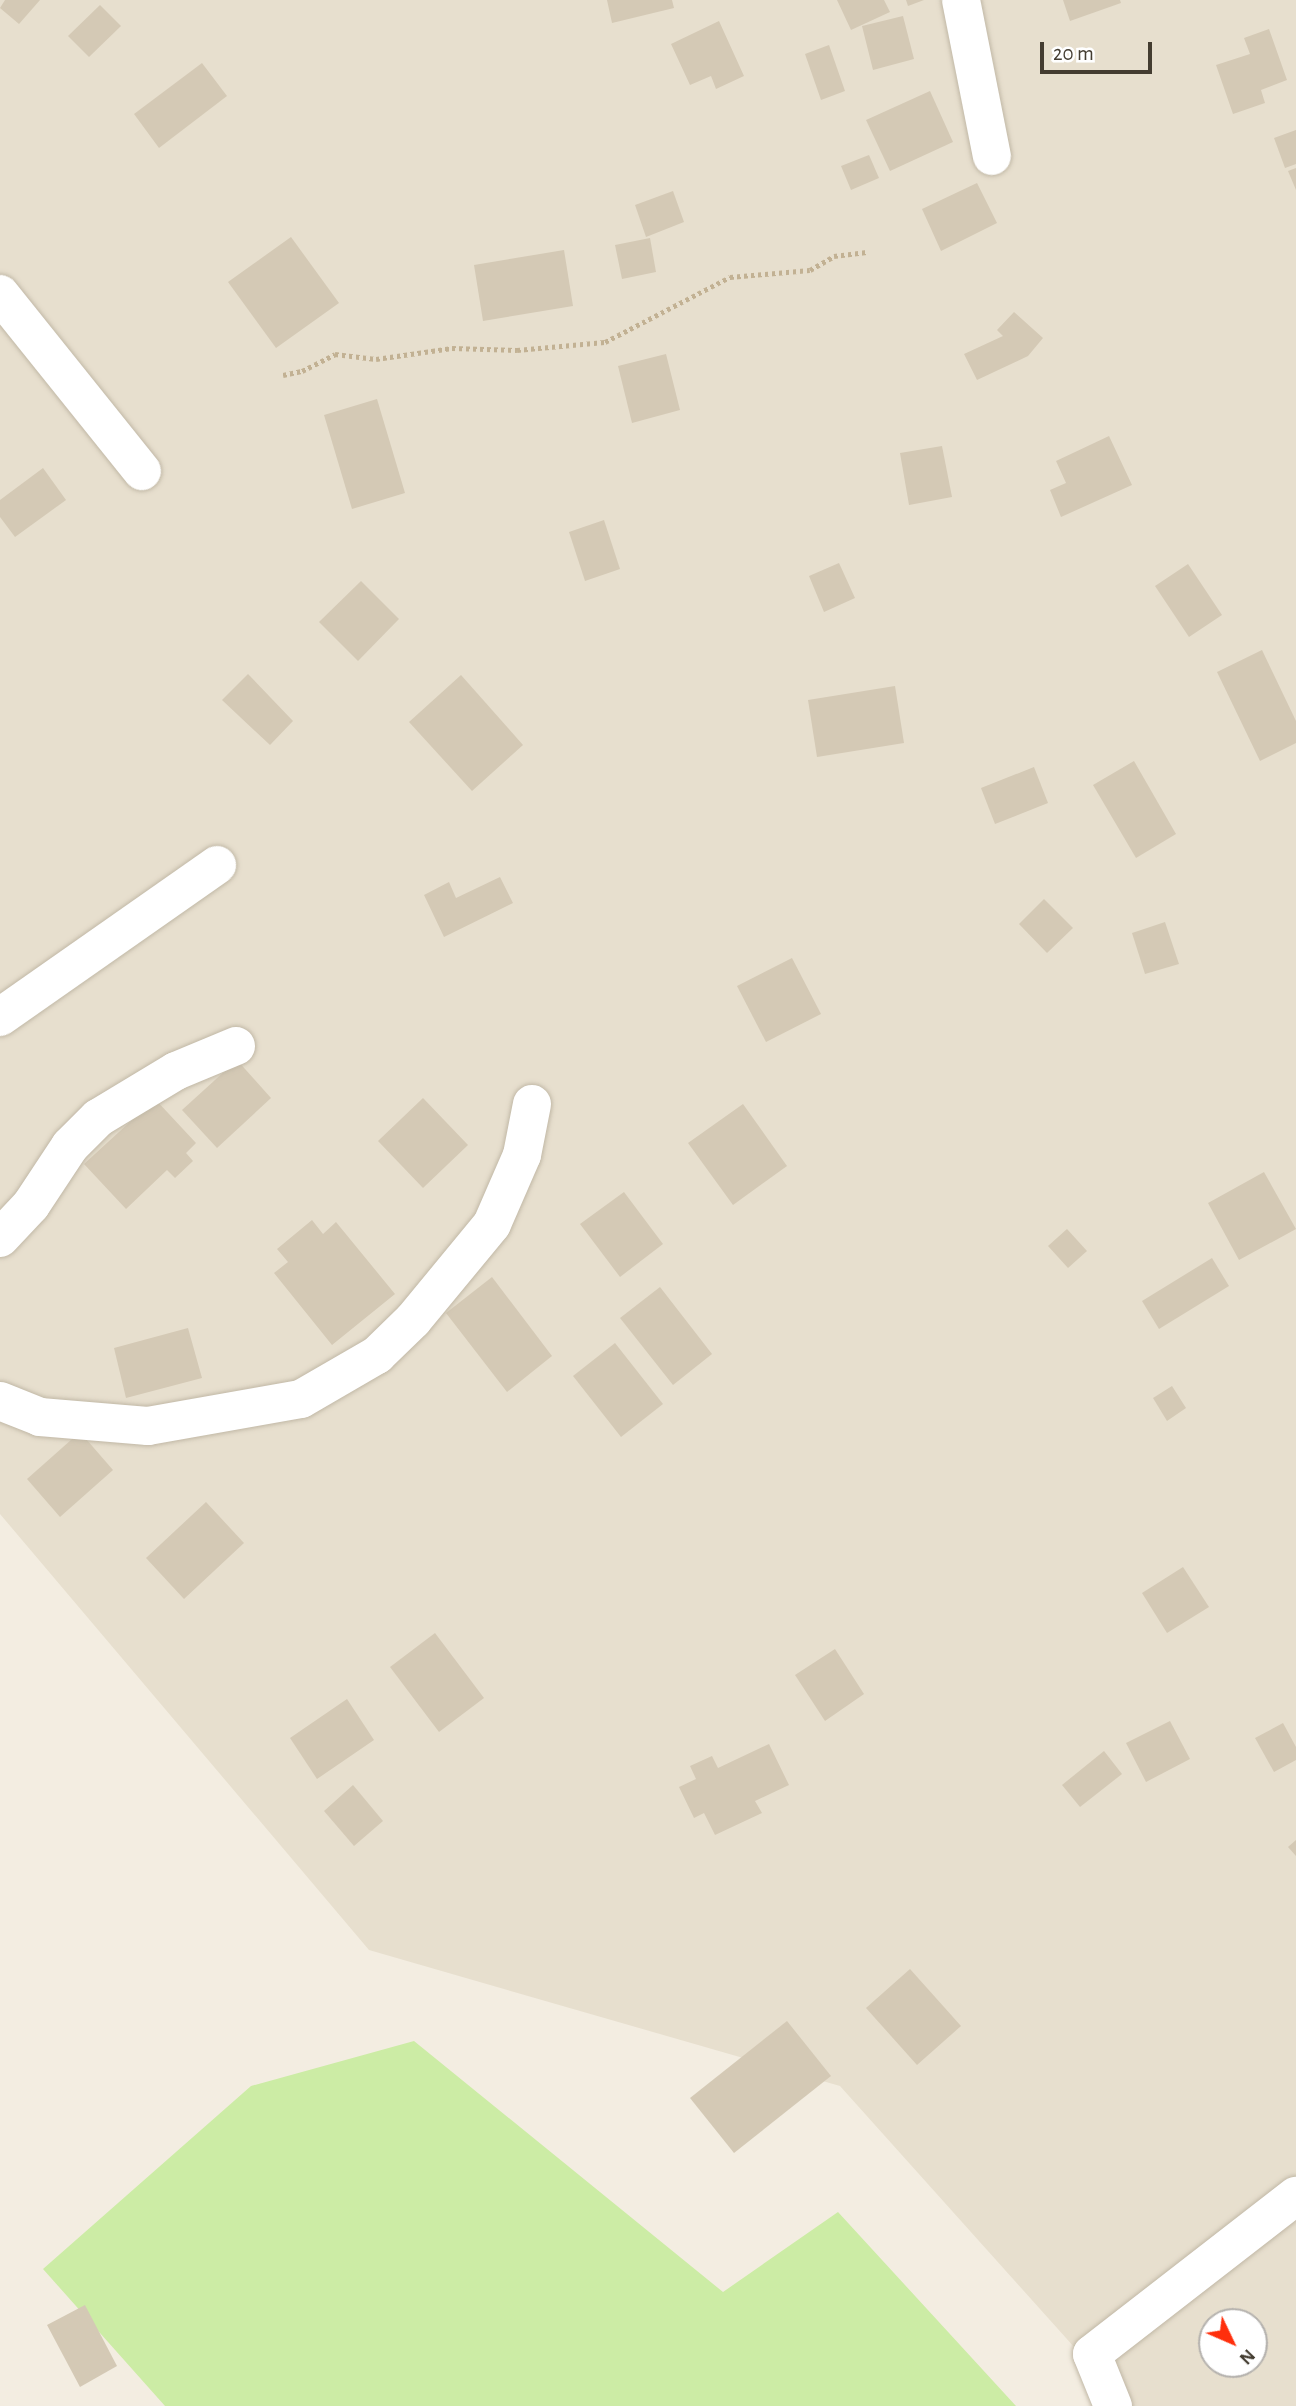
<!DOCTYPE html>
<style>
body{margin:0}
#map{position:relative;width:1296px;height:2406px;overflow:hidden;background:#f3ede1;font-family:"Alegreya Sans",sans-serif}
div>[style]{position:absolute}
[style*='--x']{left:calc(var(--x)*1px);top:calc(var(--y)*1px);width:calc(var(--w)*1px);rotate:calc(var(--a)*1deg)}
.residential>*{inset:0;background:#e7dfce}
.green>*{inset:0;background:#cceca5}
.building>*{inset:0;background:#d4c9b5}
.path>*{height:4.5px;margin-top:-2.25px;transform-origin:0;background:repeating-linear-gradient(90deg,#c2b193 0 3.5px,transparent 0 7px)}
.roads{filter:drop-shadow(0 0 2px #c1b8a6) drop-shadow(0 0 2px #c1b8a6)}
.minor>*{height:38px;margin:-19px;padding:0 19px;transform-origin:19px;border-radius:19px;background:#fff}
span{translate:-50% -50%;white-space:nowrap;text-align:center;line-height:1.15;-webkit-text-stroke:7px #fff;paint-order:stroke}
.north{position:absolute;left:1198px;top:2308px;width:70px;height:70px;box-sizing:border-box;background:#fff;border:2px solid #b4b1ad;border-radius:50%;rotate:134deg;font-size:19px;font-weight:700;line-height:28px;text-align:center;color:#443d31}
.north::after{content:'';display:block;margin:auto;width:24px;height:32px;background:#ff2f0c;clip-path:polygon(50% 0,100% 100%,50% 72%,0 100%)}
.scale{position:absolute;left:1040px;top:42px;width:112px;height:32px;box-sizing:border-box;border:4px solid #443d31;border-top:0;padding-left:9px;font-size:21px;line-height:24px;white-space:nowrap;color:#443d31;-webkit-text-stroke:5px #fff;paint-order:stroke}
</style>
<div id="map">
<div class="residential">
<div style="clip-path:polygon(evenodd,0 0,1296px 0,1296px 2406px,1127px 2406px,840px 2086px,369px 1950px,0 1514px,0 0,1212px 2322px,1254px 2322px,1254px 2364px,1212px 2364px,1212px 2322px)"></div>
</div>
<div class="green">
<div style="clip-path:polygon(414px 2041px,723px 2292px,838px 2212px,1016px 2406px,165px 2406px,43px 2269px,251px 2086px)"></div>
</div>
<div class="building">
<div style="clip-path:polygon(5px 0,40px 0,19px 24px,0 8px)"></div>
<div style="clip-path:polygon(607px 0,672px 0,674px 8px,612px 23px)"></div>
<div style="clip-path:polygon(837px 0,884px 0,890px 12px,851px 30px)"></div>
<div style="clip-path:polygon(906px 0,924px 0,908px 6px)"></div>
<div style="clip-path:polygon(1063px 0,1120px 0,1121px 3px,1070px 21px)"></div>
<div style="clip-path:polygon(100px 5px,121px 26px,89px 57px,68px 36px)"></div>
<div style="clip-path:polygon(903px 16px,914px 59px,873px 70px,862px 26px)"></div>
<div style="clip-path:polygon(719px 21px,744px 76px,716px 89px,711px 76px,690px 85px,671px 44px)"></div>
<div style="clip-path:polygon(1269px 29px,1287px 80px,1261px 90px,1265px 103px,1233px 114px,1216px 65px,1250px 54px,1244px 38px)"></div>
<div style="clip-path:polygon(829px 45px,845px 91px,821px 100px,805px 54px)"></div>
<div style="clip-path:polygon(202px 63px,227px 96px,159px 148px,134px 114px)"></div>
<div style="clip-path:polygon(930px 91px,953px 142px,890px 171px,866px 120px)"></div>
<div style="clip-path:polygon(1296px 130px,1296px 164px,1285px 168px,1274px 138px)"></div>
<div style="clip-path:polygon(869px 155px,879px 178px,851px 190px,841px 166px)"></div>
<div style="clip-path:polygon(1296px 168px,1296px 190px,1288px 171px)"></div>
<div style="clip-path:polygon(977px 183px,997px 223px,941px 251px,922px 209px)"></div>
<div style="clip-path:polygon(673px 191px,684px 222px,646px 237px,635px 205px)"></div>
<div style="clip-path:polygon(291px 237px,339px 303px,276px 348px,228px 282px)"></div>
<div style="clip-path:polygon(650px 238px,656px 272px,622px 279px,615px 245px)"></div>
<div style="clip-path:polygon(564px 250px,573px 306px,483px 321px,474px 265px)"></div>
<div style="clip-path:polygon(1014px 312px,1043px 338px,1028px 356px,977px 380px,964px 354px,1003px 336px,997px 330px)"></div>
<div style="clip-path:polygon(666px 354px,680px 410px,632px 423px,618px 366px)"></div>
<div style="clip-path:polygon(377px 399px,405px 493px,352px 509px,324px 415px)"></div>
<div style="clip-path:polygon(1109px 436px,1132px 485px,1061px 517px,1050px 490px,1066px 483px,1056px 461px)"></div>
<div style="clip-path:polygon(942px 446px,952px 497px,909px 505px,900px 453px)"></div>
<div style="clip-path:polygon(43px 468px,66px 500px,15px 537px,0 517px,0 500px)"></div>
<div style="clip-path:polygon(604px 520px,620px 569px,585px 581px,569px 532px)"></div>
<div style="clip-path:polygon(839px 563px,855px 598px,824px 612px,809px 576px)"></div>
<div style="clip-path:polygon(1188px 564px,1222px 615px,1189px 637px,1155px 586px)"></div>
<div style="clip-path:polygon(361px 581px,399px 619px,358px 661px,319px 622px)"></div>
<div style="clip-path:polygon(1262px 650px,1296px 721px,1296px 743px,1260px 761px,1217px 672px)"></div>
<div style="clip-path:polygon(248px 674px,293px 721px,270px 745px,222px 700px)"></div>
<div style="clip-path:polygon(461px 675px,523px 745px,472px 791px,409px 722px)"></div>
<div style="clip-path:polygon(895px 686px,904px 743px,817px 757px,808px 700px)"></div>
<div style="clip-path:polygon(1134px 761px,1176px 834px,1136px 858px,1093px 785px)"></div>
<div style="clip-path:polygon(1034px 767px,1048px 803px,995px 824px,981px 788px)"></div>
<div style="clip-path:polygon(500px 877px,513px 903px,444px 937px,424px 895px,449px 882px,456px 898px)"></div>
<div style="clip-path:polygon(1044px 899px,1073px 928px,1047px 953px,1019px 924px)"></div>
<div style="clip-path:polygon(1165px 922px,1179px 964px,1145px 974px,1132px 933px)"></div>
<div style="clip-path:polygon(792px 958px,821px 1014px,766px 1042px,737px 986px)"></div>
<div style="clip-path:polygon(237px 1060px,271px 1098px,217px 1148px,182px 1110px)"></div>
<div style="clip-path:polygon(423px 1098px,468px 1145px,423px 1188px,378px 1141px)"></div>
<div style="clip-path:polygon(155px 1099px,196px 1143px,186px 1153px,193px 1161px,175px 1178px,167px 1170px,126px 1209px,84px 1164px)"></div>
<div style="clip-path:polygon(743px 1104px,787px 1166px,733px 1205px,688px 1143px)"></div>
<div style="clip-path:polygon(1264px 1172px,1296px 1229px,1239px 1260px,1208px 1203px)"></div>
<div style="clip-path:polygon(624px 1192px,663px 1244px,620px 1277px,580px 1224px)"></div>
<div style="clip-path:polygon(312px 1220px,323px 1234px,336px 1222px,395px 1294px,332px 1345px,274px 1273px,288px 1262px,277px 1249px)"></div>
<div style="clip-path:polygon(1067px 1229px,1087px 1251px,1068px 1268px,1048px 1246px)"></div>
<div style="clip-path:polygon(1212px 1258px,1229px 1286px,1159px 1329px,1142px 1301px)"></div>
<div style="clip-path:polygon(492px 1277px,552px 1356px,507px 1392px,446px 1313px)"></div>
<div style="clip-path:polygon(660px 1287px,712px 1354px,673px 1385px,620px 1318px)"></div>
<div style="clip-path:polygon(188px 1328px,202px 1378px,126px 1398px,114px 1348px)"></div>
<div style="clip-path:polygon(615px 1343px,663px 1404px,621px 1437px,573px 1376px)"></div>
<div style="clip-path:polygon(1172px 1386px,1186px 1408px,1167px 1421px,1153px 1398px)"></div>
<div style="clip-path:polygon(80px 1432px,113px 1470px,60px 1517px,27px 1479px)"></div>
<div style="clip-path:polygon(206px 1502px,244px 1543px,184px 1599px,146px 1558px)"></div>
<div style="clip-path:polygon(1183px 1567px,1209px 1607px,1167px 1633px,1142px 1593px)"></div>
<div style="clip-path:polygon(435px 1633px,484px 1698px,439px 1732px,390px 1667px)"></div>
<div style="clip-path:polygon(835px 1649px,864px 1694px,825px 1721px,795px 1675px)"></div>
<div style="clip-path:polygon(347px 1699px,374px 1740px,317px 1779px,290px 1738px)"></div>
<div style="clip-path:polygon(1170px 1721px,1190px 1759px,1146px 1782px,1126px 1743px)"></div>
<div style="clip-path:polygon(1283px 1723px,1296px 1747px,1296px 1760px,1274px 1772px,1255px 1738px)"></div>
<div style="clip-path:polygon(769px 1744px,789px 1785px,755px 1801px,762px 1813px,715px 1835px,704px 1813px,694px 1818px,679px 1787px,696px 1779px,690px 1766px,712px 1756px,718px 1768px)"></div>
<div style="clip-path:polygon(1104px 1751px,1122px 1774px,1080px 1807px,1062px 1785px)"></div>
<div style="clip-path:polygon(353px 1785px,383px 1821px,354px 1846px,324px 1811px)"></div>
<div style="clip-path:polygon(1296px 1840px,1296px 1856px,1288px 1847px)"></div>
<div style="clip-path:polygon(910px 1969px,961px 2026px,917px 2065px,866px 2008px)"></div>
<div style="clip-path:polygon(787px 2021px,831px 2076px,734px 2153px,690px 2098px)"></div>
<div style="clip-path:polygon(85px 2305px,117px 2366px,80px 2387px,47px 2325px)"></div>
</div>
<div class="path">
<div style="--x:283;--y:375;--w:19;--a:-12"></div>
<div style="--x:302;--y:371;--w:37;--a:-27"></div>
<div style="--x:335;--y:354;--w:41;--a:7"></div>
<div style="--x:376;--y:359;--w:77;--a:-8.2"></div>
<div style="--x:452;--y:348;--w:65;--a:1.8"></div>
<div style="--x:517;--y:350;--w:88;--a:-5.2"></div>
<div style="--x:605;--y:342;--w:141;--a:-27.5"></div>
<div style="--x:730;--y:277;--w:80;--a:-5"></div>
<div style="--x:810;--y:270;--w:28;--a:-30"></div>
<div style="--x:834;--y:256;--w:33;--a:-7"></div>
</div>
<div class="roads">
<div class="minor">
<div style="--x:961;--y:0;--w:159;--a:78.8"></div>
<div style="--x:0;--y:294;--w:227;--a:51.3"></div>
<div style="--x:0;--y:1017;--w:265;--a:-35"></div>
<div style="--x:0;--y:1238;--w:45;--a:-46.8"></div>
<div style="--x:31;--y:1205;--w:71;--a:-56.5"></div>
<div style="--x:70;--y:1146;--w:40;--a:-45"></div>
<div style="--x:98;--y:1118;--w:91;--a:-31.1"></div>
<div style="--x:176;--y:1071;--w:65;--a:-22.6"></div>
<div style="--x:0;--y:1401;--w:43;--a:21.8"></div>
<div style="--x:40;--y:1417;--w:108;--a:4.8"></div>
<div style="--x:148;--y:1426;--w:155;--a:-10"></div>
<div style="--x:301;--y:1399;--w:88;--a:-30.1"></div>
<div style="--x:377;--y:1355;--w:50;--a:-44.2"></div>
<div style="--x:413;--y:1320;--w:124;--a:-50.5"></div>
<div style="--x:492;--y:1224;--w:75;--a:-66.5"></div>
<div style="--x:522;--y:1155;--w:52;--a:-78.9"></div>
<div style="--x:1113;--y:2406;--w:56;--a:-112"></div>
<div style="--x:1092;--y:2354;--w:258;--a:-37.8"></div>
</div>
</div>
<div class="north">N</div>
<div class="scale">20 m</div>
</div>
